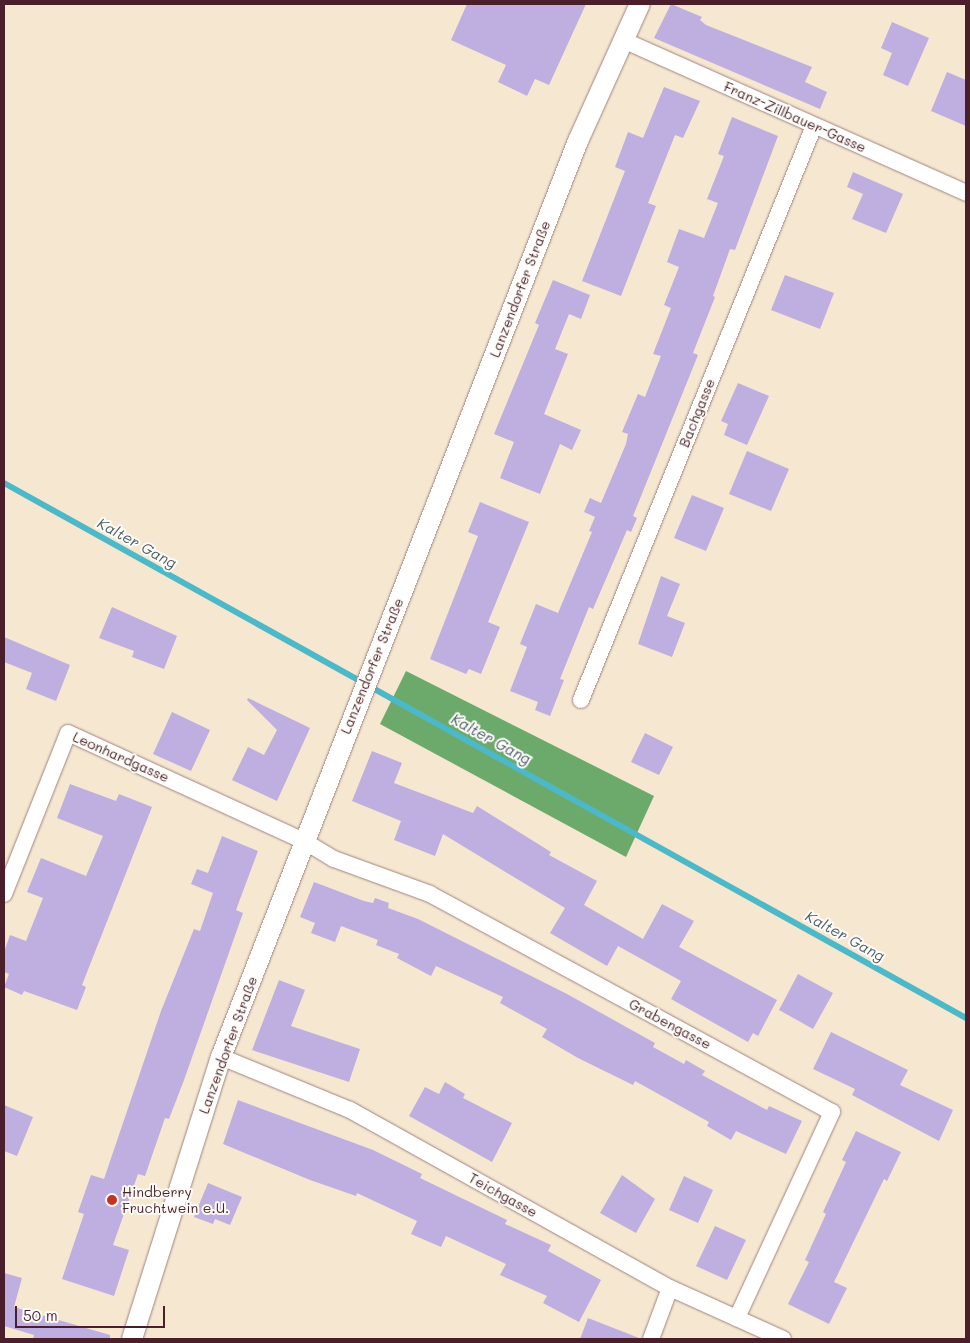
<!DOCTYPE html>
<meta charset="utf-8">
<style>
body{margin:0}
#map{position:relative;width:970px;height:1343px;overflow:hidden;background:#f6e7d1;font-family:Mali,sans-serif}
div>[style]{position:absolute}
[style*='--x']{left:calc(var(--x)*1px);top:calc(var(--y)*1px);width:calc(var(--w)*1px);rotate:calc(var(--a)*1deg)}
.forest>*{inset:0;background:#6caa6b}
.stream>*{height:6px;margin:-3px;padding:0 3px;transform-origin:3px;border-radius:3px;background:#4cb8c8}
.building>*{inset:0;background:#bfaee0}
.roads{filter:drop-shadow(0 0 1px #a0837e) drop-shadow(0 0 1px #a0837e)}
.minor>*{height:16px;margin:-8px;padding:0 8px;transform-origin:8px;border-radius:8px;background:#fff}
.tertiary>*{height:20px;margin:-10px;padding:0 10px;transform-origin:10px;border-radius:10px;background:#fff}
.dots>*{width:14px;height:14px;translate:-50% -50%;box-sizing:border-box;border:2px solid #fdfcf7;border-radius:50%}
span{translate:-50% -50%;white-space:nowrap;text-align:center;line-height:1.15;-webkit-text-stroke:4px #fdfcf7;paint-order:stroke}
.street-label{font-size:14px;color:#4a1f2b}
.poi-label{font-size:14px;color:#4a1f2b}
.left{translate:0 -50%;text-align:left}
.water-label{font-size:15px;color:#4b5c6a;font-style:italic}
.frame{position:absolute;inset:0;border:5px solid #4a1f2b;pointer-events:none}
.scale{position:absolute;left:15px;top:1306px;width:150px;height:22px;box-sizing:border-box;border:2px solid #4a1f2b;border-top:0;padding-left:6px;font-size:15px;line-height:18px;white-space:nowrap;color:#4a1f2b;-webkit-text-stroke:4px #fdfcf7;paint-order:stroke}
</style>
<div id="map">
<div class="forest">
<div style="clip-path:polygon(406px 671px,654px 796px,626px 857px,380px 724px)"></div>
</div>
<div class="stream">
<div style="--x:4;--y:483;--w:1101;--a:29.08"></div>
</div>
<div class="building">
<div style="clip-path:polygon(467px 4px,586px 4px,549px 85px,535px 79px,527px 96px,498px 82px,506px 65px,451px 40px)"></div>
<div style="clip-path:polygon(671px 4px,702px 17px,700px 20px,706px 25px,812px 67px,805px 82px,827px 92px,820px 109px,654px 38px)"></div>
<div style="clip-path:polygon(892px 22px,929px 38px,908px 86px,883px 75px,892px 53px,881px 48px)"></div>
<div style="clip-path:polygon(947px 72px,966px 80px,966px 126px,931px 111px)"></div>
<div style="clip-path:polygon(664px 87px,700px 101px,683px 138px,675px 135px,648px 203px,656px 206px,621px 296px,582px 281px,625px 171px,615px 167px,628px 132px,643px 138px)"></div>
<div style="clip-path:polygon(732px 117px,778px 136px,735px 250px,730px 249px,713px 296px,715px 297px,693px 353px,698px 355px,633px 516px,637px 518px,631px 532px,627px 530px,593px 609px,589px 607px,560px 679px,564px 680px,550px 716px,535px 710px,538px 702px,510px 691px,527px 647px,520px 644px,536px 604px,558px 613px,592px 532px,589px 531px,595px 517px,584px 512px,590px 498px,601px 503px,626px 444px,628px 434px,622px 432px,638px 394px,645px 397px,661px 356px,653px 354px,671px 308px,664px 305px,679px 267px,667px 262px,679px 229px,704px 238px,718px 203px,707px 199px,724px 156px,718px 154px)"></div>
<div style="clip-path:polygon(853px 172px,903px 194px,886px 233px,852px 219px,863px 194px,847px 187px)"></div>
<div style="clip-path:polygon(785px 275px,834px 293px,820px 329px,771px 310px)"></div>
<div style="clip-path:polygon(553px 280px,590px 295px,581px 319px,569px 314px,555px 349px,568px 354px,544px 414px,581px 430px,572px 450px,560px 444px,540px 494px,500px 478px,514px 442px,494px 434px,539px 325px,535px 323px)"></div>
<div style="clip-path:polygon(738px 383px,769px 396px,747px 445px,724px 435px,728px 424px,721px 421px)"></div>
<div style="clip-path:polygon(747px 451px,789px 469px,771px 511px,729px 494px)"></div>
<div style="clip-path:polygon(692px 495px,724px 508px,706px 551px,674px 538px)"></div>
<div style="clip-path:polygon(480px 502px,529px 522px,488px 622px,500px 627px,481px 674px,469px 669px,466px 674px,430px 659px,478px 536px,468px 532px)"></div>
<div style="clip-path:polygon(661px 576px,680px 584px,667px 616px,685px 623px,672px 657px,638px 644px)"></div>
<div style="clip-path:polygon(112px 607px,177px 636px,164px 669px,132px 657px,134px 651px,99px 638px)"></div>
<div style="clip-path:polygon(4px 637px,70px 665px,56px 701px,26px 689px,32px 673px,4px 662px)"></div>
<div style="clip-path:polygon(248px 698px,310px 728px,277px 801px,232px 780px,248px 747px,264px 755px,277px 730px,247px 700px)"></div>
<div style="clip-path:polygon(172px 712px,210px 730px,191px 771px,153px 754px)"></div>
<div style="clip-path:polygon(645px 733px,673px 747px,659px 775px,631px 762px)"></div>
<div style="clip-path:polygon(372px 751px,402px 763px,394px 783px,473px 813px,477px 806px,551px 852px,549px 855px,597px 881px,584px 905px,643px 939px,662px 904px,694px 921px,679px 947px,777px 1000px,758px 1036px,753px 1033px,748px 1042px,671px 999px,681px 981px,618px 946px,607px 966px,550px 933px,565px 908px,443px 834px,435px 856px,394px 840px,401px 821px,352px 801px)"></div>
<div style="clip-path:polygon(70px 784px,116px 801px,119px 794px,152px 807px,82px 985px,86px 987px,77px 1010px,24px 991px,22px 995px,4px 987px,9px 974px,4px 972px,4px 952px,10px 935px,26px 941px,43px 898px,27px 892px,41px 858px,86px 876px,103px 836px,57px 818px)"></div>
<div style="clip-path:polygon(222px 836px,258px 851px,236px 910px,243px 913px,184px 1080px,169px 1119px,165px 1118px,145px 1176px,138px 1174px,113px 1245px,129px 1250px,114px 1296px,62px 1279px,84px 1214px,78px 1212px,91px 1175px,104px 1179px,161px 1011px,194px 929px,200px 931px,213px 893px,191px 884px,197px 869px,208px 873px)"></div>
<div style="clip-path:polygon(314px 882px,364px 901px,373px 903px,375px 898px,389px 903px,388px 908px,418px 919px,567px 994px,655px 1043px,653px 1047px,684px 1064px,686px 1060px,705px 1071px,702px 1075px,767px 1110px,769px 1106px,802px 1121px,786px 1154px,736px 1131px,731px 1140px,707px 1126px,709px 1122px,635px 1081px,633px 1085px,578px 1058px,542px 1037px,547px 1029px,500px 1003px,503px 997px,436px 966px,431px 976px,397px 958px,399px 954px,376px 945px,378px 940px,341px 926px,335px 942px,311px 933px,315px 923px,300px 917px)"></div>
<div style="clip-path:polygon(798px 974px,833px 993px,813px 1029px,779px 1010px)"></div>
<div style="clip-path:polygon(279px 980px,305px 990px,291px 1026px,360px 1049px,349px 1082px,252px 1050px)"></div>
<div style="clip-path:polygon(831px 1032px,908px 1070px,900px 1085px,953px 1110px,939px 1141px,852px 1095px,855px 1089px,813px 1069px)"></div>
<div style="clip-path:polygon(445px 1082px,465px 1094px,463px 1098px,512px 1123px,492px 1162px,409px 1116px,425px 1087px,439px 1094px)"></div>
<div style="clip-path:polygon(238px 1100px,373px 1150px,422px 1174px,420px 1178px,507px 1220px,505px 1224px,551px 1245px,548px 1251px,601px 1280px,579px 1322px,543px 1303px,547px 1296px,500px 1275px,506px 1264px,446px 1236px,441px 1247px,411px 1234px,417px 1221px,357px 1193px,356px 1196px,310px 1180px,223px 1144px)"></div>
<div style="clip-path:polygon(4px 1105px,33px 1117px,17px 1156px,4px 1151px)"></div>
<div style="clip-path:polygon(856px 1131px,901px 1152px,887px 1181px,884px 1179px,834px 1282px,847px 1288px,829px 1324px,788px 1304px,809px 1262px,805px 1260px,826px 1214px,823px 1212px,846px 1162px,842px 1160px)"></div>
<div style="clip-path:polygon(622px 1175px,655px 1199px,636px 1233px,600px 1213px)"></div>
<div style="clip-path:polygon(684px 1176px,713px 1190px,698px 1223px,669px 1210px)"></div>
<div style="clip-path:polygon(208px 1183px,242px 1197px,230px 1225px,215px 1219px,213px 1224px,194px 1217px)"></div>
<div style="clip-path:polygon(715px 1226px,746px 1240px,727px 1280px,696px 1266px)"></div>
<div style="clip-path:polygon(4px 1273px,22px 1278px,14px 1307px,110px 1335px,110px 1339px,33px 1339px,34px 1335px,4px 1326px)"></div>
<div style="clip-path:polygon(588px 1318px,639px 1338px,639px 1339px,580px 1339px)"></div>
</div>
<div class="roads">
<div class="minor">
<div style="--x:623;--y:40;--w:376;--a:24"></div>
<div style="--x:581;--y:700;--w:619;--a:-67.91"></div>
<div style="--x:4;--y:894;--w:173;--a:-68.3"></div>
<div style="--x:68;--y:733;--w:260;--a:24.6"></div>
<div style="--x:304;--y:841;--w:35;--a:31"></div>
<div style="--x:334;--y:859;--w:102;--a:20"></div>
<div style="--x:430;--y:894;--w:457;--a:28.5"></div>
<div style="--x:832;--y:1112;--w:227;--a:114.8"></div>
<div style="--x:221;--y:1057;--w:139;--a:22.3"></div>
<div style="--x:350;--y:1110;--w:366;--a:29.1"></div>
<div style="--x:670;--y:1288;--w:124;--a:24.3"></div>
<div style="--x:651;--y:1339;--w:54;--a:-69.6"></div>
</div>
<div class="tertiary">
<div style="--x:132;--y:1339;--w:296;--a:-72.5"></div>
<div style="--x:221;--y:1057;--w:983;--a:-68.71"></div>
<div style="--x:578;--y:141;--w:150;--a:-65.7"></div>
</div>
</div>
<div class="dots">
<div style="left:112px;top:1200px;background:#c8321e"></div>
</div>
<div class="street-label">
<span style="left:795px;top:117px;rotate:24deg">Franz-Zillbauer-Gasse</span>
<span style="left:520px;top:289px;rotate:-69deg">Lanzendorfer Straße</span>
<span style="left:697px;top:413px;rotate:-68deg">Bachgasse</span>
<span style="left:372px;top:666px;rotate:-68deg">Lanzendorfer Straße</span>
<span style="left:121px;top:757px;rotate:24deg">Leonhardgasse</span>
<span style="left:670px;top:1024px;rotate:28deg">Grabengasse</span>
<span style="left:228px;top:1045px;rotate:-70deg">Lanzendorfer Straße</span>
<span style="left:503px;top:1195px;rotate:29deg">Teichgasse</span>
</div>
<div class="poi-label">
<span class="left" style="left:122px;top:1200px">Hindberry<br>Fruchtwein e.U.</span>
</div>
<div class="water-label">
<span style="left:137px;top:543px;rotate:29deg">Kalter Gang</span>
<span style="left:491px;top:739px;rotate:29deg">Kalter Gang</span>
<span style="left:845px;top:936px;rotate:29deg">Kalter Gang</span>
</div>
<div class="frame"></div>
<div class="scale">50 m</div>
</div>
